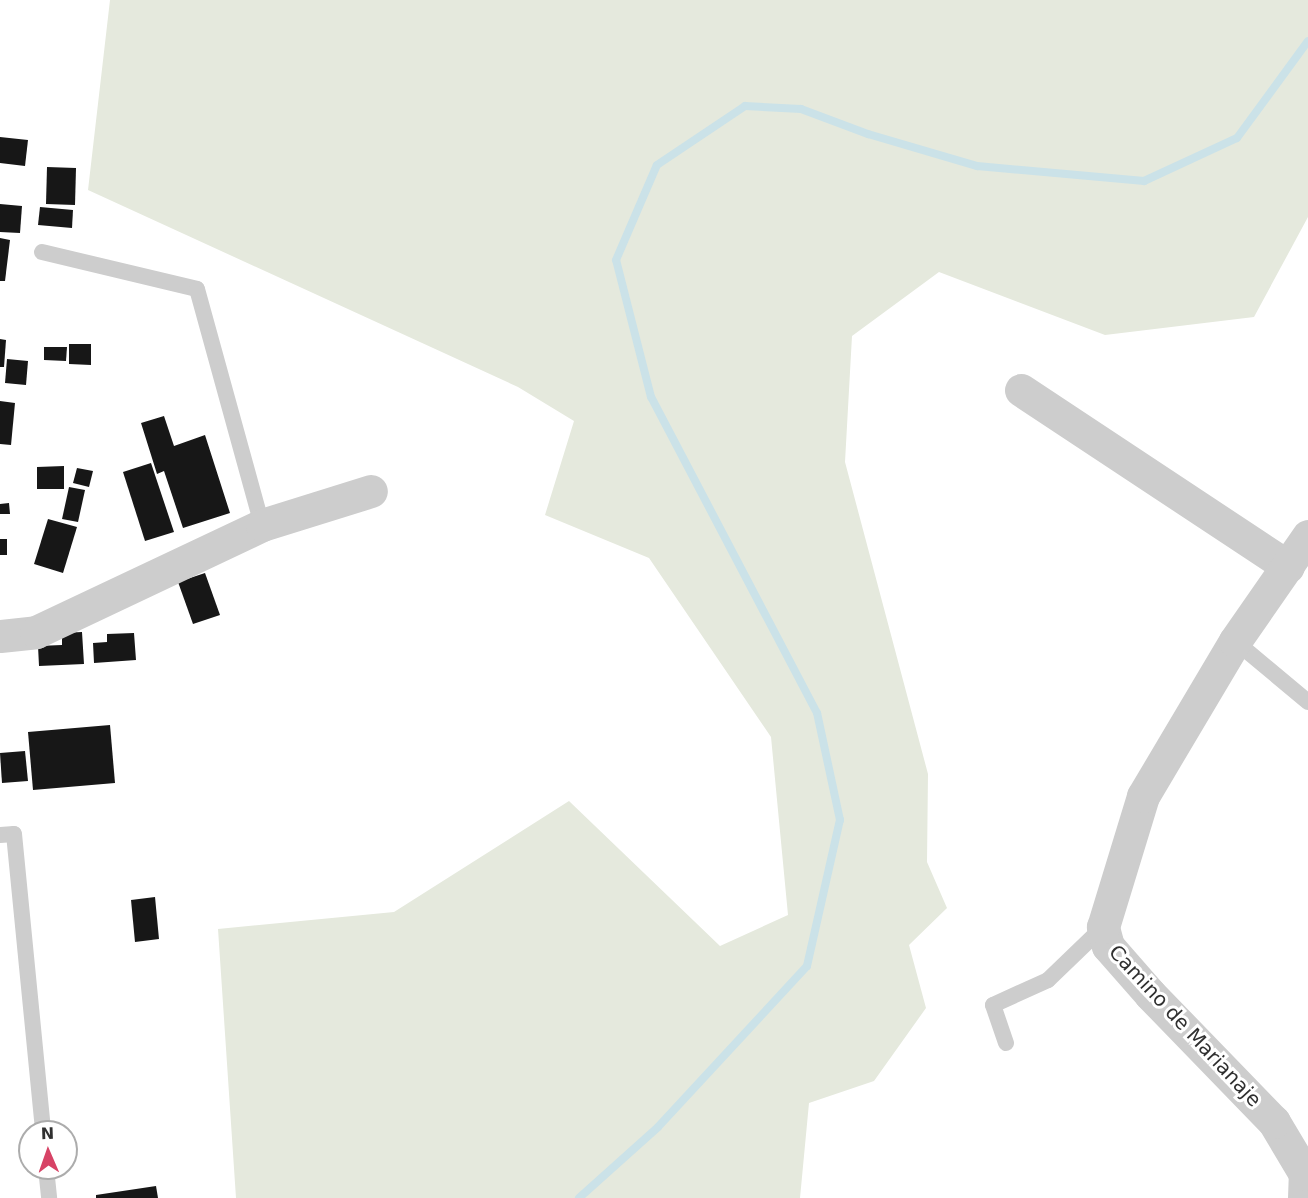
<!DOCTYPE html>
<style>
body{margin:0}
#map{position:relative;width:1308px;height:1198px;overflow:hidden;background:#fff;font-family:"DejaVu Sans",sans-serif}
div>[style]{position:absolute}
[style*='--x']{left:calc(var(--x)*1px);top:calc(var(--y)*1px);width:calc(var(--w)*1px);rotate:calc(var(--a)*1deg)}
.green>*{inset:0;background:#e5e9dd}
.stream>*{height:8px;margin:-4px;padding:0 4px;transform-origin:4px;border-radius:4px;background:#cbe2e8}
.building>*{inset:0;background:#171717}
.lane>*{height:16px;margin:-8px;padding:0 8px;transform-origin:8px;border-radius:8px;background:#cdcdcd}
.street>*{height:33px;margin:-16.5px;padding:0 16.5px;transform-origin:16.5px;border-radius:16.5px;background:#cdcdcd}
span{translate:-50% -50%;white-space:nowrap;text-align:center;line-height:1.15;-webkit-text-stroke:6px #fff;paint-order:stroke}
.street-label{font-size:20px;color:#303030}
.north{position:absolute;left:18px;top:1120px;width:60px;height:60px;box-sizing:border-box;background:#fff;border:2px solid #acacac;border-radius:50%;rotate:358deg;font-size:16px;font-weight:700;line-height:24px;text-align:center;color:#303030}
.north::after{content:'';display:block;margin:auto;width:21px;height:27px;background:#d74366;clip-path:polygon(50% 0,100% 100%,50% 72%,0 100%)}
</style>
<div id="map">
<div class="green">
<div style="clip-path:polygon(110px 0,1308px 0,1308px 217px,1254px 317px,1105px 335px,939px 272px,852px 336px,845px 462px,928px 774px,927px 862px,947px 908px,909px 945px,926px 1008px,874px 1081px,809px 1103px,800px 1198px,236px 1198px,218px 929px,394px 912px,569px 801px,720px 946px,788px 915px,771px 737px,649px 558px,545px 515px,574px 421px,518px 387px,88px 190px)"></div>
</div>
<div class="stream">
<div style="--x:579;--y:1198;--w:106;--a:-41.9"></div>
<div style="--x:658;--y:1127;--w:219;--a:-47.2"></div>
<div style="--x:807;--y:966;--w:150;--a:-77.3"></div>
<div style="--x:840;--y:820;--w:109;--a:-102.1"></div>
<div style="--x:817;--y:713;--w:357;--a:-117.7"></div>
<div style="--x:651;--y:397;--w:141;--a:-104.3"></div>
<div style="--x:616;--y:260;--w:103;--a:-66.7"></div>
<div style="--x:657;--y:165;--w:106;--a:-33.8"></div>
<div style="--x:745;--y:106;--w:56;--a:3.1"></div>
<div style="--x:801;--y:109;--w:72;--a:20.5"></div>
<div style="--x:868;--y:134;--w:114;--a:16.4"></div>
<div style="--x:977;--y:166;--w:168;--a:5.1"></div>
<div style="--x:1144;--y:181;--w:102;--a:-24.8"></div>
<div style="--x:1237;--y:138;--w:120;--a:-53.8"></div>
</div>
<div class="building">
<div style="clip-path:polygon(0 137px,28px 140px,25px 166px,0 163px)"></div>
<div style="clip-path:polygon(47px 167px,76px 168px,75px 205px,46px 204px)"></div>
<div style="clip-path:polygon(0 204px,22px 206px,20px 233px,0 232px)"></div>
<div style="clip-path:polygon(40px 207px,73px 210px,72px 228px,38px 225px)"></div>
<div style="clip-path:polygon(0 238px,10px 240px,5px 281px,0 281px)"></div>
<div style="clip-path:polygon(0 339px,6px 340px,4px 367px,0 367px)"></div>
<div style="clip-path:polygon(69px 344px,91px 344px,91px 365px,69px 364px)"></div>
<div style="clip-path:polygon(44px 347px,67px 347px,66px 361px,44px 360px)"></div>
<div style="clip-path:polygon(7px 359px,28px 361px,26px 385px,5px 383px)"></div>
<div style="clip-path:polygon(0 401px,15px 403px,11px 445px,0 444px)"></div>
<div style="clip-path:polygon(164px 416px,174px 446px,205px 435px,230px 513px,183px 528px,164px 471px,157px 474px,141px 423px)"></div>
<div style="clip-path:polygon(151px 463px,174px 532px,145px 541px,123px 472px)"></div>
<div style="clip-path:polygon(64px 466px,64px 489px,37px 489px,37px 467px)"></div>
<div style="clip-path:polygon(77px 468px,93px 471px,89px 487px,73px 483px)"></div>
<div style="clip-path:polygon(69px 487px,85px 490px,78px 522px,62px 519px)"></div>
<div style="clip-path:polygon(9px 503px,10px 514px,0 514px,0 504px)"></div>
<div style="clip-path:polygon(48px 519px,77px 527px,63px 573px,34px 564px)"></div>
<div style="clip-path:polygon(0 539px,7px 539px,7px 555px,0 555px)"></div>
<div style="clip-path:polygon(205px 573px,220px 615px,193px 624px,178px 582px)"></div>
<div style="clip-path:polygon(82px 632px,84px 664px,39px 666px,38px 646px,62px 645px,62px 633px)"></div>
<div style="clip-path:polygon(134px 633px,136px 660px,94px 663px,93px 643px,107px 642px,107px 634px)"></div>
<div style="clip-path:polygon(110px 725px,115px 783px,33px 790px,28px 732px)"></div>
<div style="clip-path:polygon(25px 751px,28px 781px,2px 783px,0 753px)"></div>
<div style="clip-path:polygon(155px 897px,159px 939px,135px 942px,131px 900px)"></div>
<div style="clip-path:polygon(156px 1186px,158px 1198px,96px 1198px,96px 1195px)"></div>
</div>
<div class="lane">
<div style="--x:42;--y:252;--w:159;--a:13.4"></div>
<div style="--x:197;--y:289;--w:245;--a:74.6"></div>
<div style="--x:1235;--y:641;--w:95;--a:39.9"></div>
<div style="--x:0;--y:835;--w:14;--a:-4"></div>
<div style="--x:14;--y:834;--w:299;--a:84.4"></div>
<div style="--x:1006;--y:1043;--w:40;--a:-108.9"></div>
<div style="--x:993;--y:1005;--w:60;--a:-24.4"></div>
<div style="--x:1048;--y:980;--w:76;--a:-43.9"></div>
<div style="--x:46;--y:1168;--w:30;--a:84"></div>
</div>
<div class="street">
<div style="--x:1021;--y:390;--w:320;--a:33.5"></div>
<div style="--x:0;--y:636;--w:36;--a:-6"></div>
<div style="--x:36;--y:632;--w:250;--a:-25.3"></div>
<div style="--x:262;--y:525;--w:114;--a:-17.3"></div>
<div style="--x:1304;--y:1198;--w:24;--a:-88"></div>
<div style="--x:1305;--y:1174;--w:61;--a:-120.8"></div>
<div style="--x:1274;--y:1122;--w:178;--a:-134.1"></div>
<div style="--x:1150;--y:994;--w:64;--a:-131.2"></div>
<div style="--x:1108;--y:946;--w:20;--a:-105"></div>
<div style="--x:1103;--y:927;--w:137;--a:-73"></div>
<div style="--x:1143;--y:796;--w:180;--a:-59.3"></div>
<div style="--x:1235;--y:641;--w:128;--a:-55.2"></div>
</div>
<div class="street-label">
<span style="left:1185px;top:1026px;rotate:47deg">Camino de Marianaje</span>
</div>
<div class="north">N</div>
</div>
